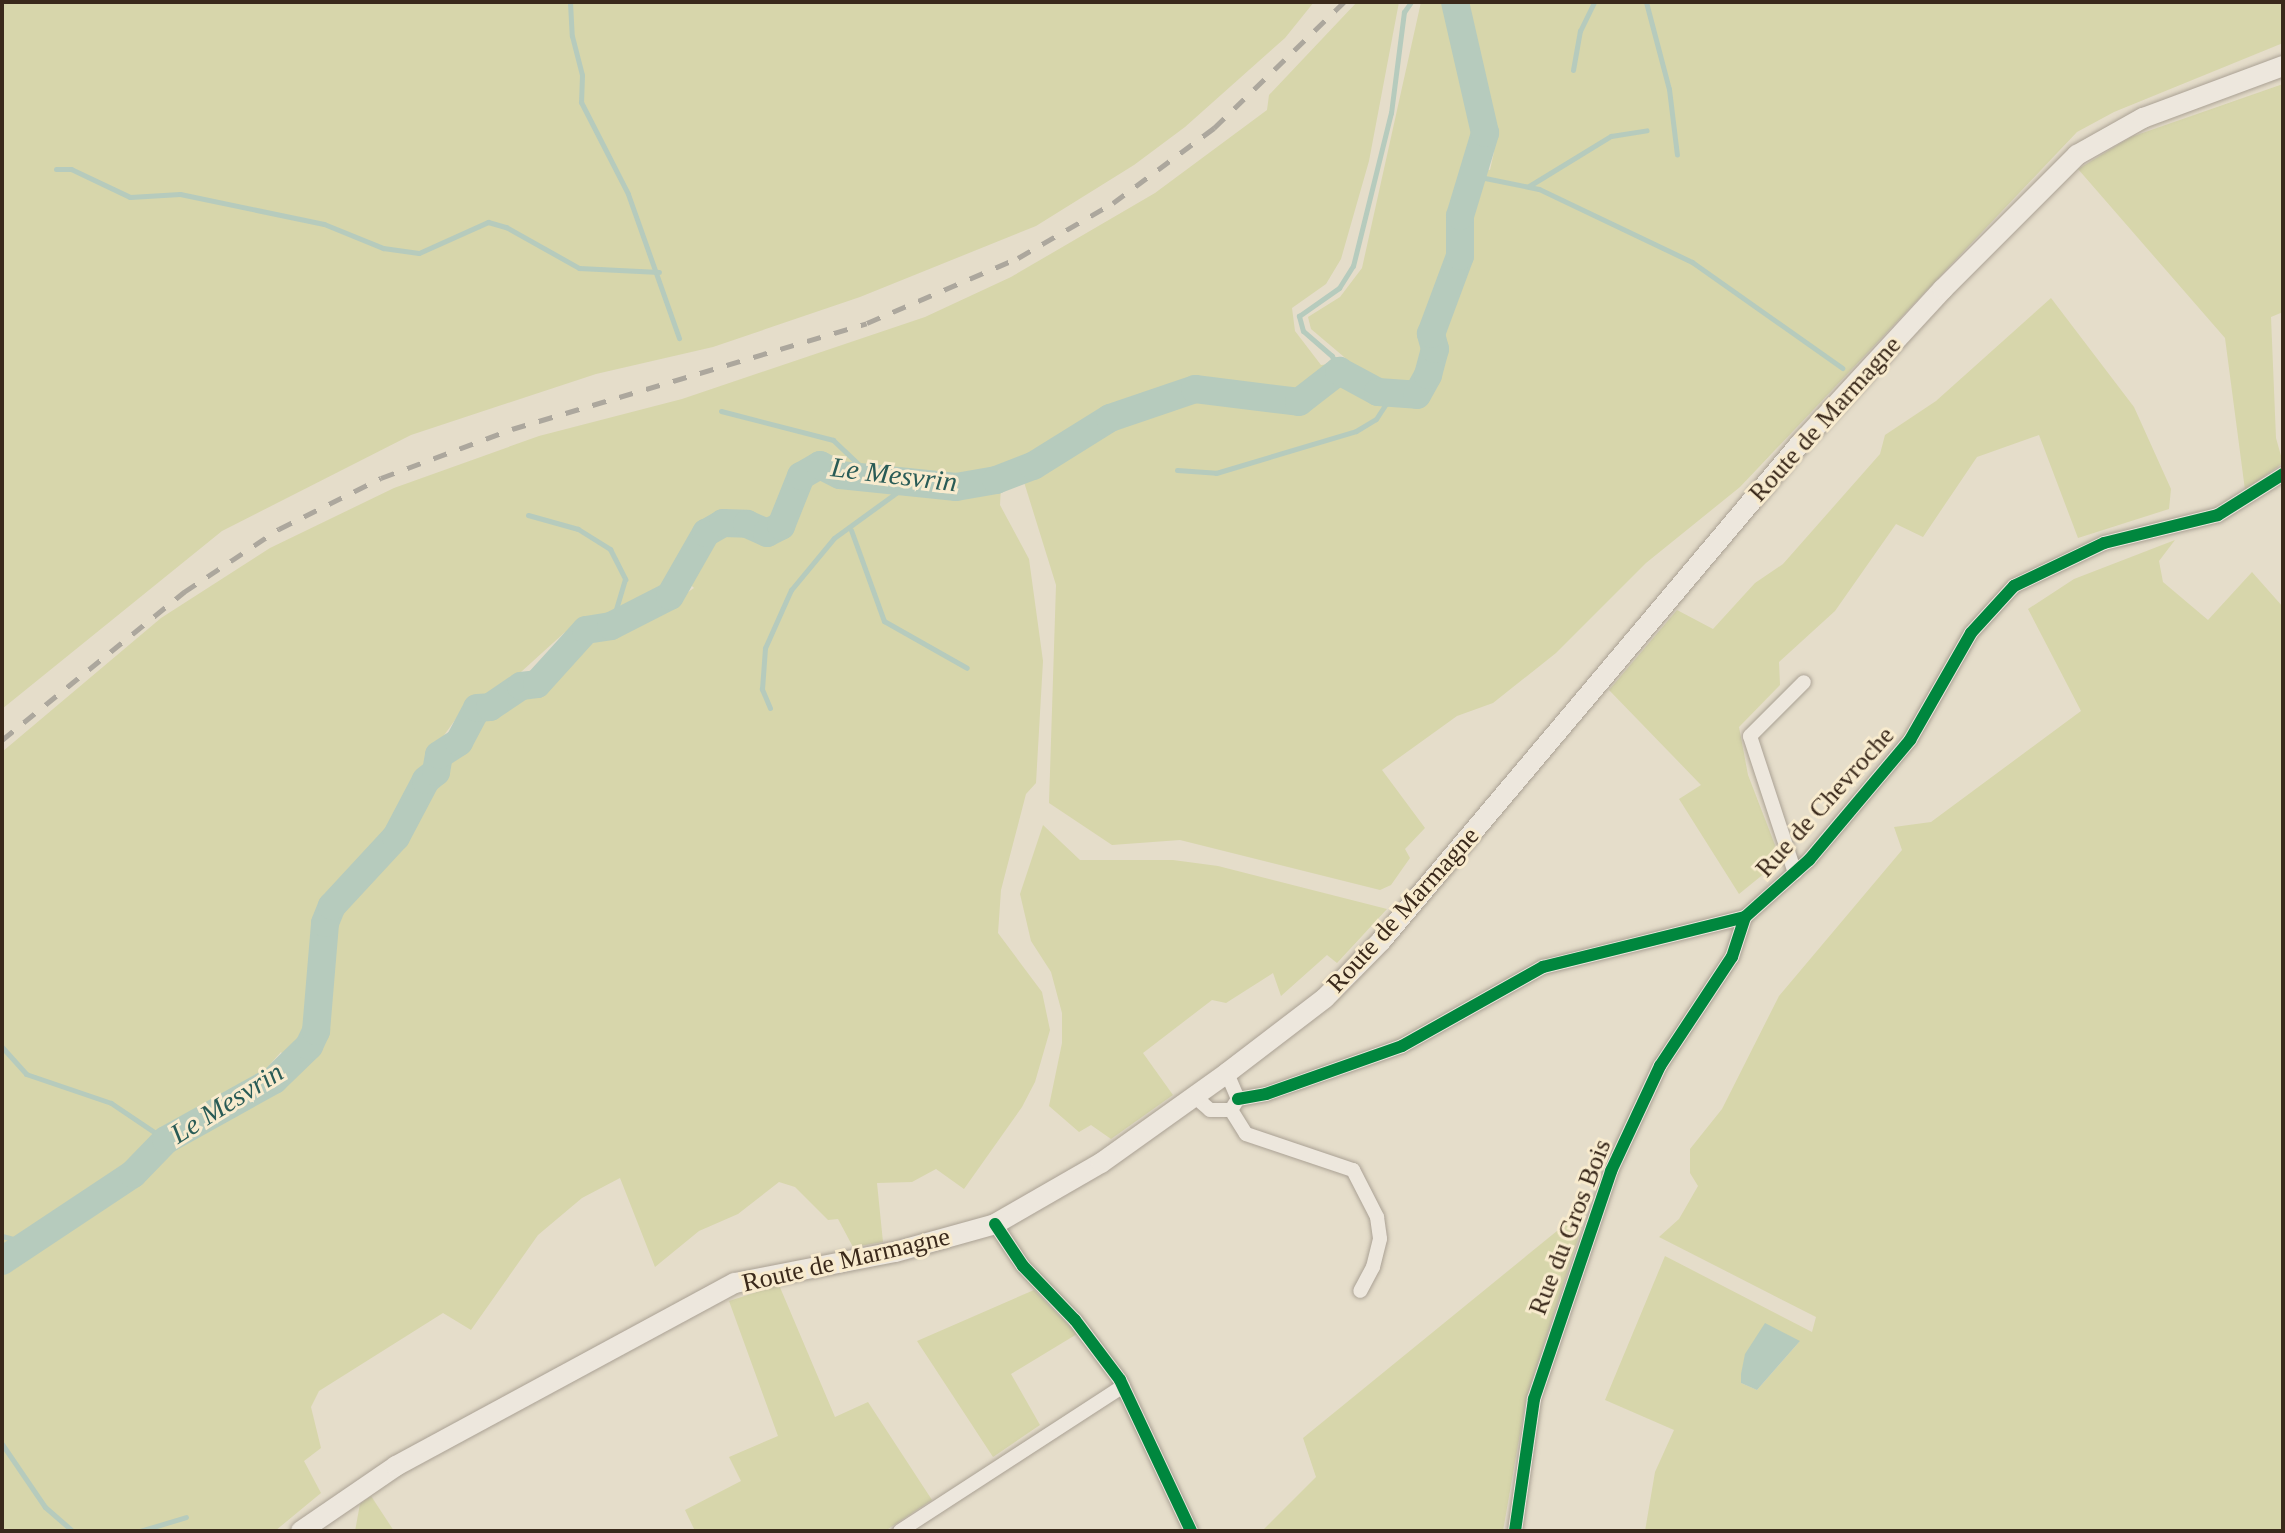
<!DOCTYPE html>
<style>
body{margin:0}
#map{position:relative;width:2285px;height:1533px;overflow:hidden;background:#e5ddca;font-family:"Times New Roman",serif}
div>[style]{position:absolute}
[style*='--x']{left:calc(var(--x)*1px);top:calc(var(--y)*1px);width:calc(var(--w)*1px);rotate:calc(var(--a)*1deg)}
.green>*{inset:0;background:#d7d6ab}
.water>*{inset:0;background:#b6cbbd}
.stream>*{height:5px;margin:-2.5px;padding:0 2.5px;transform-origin:2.5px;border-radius:2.5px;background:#b6cbbd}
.river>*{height:28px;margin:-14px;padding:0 14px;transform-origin:14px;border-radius:14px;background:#b6cbbd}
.roads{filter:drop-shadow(0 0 2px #aaa194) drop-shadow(0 0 2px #aaa194)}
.minor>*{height:14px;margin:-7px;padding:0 7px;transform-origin:7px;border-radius:7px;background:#ede7dd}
.secondary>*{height:20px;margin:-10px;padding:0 10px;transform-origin:10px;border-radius:10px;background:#ede7dd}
.rail>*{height:5px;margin-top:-2.5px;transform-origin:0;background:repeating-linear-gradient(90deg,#aca79d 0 14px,transparent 0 28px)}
.cycleway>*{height:12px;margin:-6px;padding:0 6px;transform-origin:6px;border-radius:6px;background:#00873e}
span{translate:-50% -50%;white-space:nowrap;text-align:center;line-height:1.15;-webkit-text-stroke:6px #f8ebce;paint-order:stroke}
.street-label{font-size:26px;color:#3a291b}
.water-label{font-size:28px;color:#295b56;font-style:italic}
.frame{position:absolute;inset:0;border:4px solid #3a291b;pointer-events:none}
</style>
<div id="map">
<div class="green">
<div style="clip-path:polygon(2px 2px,1314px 2px,1285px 38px,1185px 127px,1134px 165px,1036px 226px,860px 297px,713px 347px,596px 374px,411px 435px,222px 531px,2px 709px)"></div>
<div style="clip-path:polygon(evenodd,1357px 2px,1399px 2px,1369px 161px,1341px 259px,1326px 284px,1292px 308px,1295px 331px,1321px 365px,1350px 362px,1311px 329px,1308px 317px,1340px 297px,1362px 268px,1421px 2px,2283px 2px,2283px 43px,2114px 112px,2077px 132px,1740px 487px,1646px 563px,1556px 653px,1493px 703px,1457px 716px,1382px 770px,1425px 828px,1405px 849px,1410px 858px,1391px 885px,1380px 890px,1180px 840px,1112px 845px,1049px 803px,1056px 585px,1024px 482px,1002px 466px,1000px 505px,1029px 559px,1043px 661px,1036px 783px,1026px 794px,1001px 890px,998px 933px,1042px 992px,1050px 1030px,1035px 1082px,1022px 1107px,964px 1189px,936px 1169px,912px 1182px,877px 1183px,883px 1242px,853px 1247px,838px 1219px,828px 1220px,795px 1187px,779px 1182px,738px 1214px,699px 1231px,655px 1267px,620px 1178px,582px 1198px,538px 1235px,471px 1330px,443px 1313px,319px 1391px,311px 1407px,321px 1448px,304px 1461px,321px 1493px,275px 1531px,2px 1531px,2px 1272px,119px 1198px,173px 1144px,297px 1075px,281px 1052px,256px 1080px,190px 1112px,125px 1174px,2px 1249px,2px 752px,161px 618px,270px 548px,394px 488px,539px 436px,682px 399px,925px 317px,1011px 277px,1155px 193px,1267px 110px,1269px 95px,1357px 2px,1473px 138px,1494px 152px,1490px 170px,1469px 165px,1473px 138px,1357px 2px,677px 572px,694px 588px,666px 607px,569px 655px,551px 685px,494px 717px,476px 720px,466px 749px,448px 757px,435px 748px,465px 706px,500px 691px,564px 633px,591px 617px,636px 608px,677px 572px)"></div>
<div style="clip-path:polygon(2283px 84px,2283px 312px,2271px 317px,2276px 438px,2283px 463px,2245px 490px,2225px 338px,2078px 169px,2131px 137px)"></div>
<div style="clip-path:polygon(2051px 298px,2134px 407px,2171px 489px,2169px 509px,2078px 538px,2039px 435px,1977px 457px,1923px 537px,1896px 524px,1835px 611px,1779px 662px,1780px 685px,1739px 727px,1748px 775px,1775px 845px,1771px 868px,1739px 894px,1679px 799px,1701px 785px,1609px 690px,1677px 610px,1713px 629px,1755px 583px,1783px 564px,1880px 454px,1885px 435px,1936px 401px)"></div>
<div style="clip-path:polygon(evenodd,2175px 540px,2159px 561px,2163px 582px,2208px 620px,2252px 572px,2283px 607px,2283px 1531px,1645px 1531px,1655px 1472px,1674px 1430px,1605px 1400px,1665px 1256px,1812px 1332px,1816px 1317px,1659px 1237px,1679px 1219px,1698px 1186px,1690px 1173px,1690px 1149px,1722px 1109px,1779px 996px,1902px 850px,1894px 827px,1931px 822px,2081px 711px,2028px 609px,2074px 579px,2175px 540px,1800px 1341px,1757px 1390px,1741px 1383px,1800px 1341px)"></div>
<div style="clip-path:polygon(1043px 825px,1080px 860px,1173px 860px,1218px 866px,1387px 909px,1337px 963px,1327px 955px,1281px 996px,1273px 973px,1226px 1003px,1212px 1000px,1143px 1053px,1173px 1095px,1111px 1139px,1091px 1125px,1079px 1132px,1049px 1106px,1062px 1043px,1062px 1013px,1051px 972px,1031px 941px,1020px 894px)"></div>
<div style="clip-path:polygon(1568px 1222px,1582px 1227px,1526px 1399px,1503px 1531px,1262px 1531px,1316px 1477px,1303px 1438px)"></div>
<div style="clip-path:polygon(779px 1285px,835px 1417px,868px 1402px,932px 1500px,885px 1531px,695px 1531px,685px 1510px,741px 1481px,729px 1457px,778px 1436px,729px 1301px)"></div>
<div style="clip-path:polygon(1034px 1290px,1077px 1334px,1011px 1374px,1040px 1425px,993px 1457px,917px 1341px)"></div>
<div style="clip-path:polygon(371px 1496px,394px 1531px,355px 1531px,360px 1504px)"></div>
</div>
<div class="water">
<div style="clip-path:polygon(1765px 1323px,1800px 1341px,1757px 1390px,1741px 1383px,1741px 1374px,1745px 1354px)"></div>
</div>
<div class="stream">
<div style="--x:570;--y:2;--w:34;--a:87"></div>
<div style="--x:572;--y:36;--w:40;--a:75.6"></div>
<div style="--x:582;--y:75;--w:27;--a:92"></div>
<div style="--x:581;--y:102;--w:103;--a:62.9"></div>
<div style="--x:628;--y:194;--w:153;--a:70.5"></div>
<div style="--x:1646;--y:2;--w:90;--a:75.2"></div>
<div style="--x:1669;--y:89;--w:66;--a:83.1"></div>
<div style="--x:1573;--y:70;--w:40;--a:-80"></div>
<div style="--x:1580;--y:31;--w:32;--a:-64"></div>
<div style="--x:56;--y:169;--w:15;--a:0"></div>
<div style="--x:71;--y:169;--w:65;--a:25.4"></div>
<div style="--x:130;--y:197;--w:50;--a:-3.4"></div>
<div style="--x:180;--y:194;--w:147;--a:11.8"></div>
<div style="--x:324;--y:224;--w:64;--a:22.1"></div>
<div style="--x:383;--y:248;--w:36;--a:8"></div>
<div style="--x:419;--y:253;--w:76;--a:-24.2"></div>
<div style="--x:488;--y:222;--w:19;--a:16"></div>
<div style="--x:506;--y:227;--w:84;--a:29.3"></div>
<div style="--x:579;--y:268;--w:80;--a:2.9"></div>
<div style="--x:1475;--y:176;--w:65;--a:11.5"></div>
<div style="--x:1539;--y:189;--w:170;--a:25.5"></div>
<div style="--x:1692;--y:262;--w:184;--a:35.2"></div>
<div style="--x:1529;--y:186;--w:96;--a:-31.4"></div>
<div style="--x:1611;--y:136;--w:36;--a:-9"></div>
<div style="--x:1339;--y:371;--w:17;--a:-115"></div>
<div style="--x:1332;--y:356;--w:38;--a:-139"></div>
<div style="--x:1303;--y:331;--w:16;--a:-105"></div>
<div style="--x:1299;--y:316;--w:49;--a:-35"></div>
<div style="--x:1339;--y:288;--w:26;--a:-58"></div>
<div style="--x:1353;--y:266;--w:158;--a:-76.1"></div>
<div style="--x:1391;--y:113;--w:102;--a:-82.7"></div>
<div style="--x:1404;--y:12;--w:12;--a:-55"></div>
<div style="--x:721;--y:411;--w:116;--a:14.5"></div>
<div style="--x:833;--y:440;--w:55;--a:43.5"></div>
<div style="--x:1177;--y:470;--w:39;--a:4"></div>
<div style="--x:1216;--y:473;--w:146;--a:-16.7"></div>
<div style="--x:1356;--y:431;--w:23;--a:-31"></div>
<div style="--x:1376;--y:419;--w:27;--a:-57"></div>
<div style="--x:528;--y:515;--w:52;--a:15.6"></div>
<div style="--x:578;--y:529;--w:38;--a:32"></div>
<div style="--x:610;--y:549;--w:34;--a:63"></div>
<div style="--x:625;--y:579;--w:49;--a:106.6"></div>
<div style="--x:851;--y:530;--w:97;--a:70.1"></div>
<div style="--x:884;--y:621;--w:95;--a:29.5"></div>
<div style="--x:770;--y:708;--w:21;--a:-113"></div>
<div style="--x:762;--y:689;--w:41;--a:-85.8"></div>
<div style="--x:765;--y:648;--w:64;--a:-65.9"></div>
<div style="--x:791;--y:590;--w:67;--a:-50.4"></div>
<div style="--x:834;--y:538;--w:95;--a:-36"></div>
<div style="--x:2;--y:1047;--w:36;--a:48"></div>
<div style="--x:26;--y:1074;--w:90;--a:18.8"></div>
<div style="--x:111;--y:1103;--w:66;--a:33.9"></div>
<div style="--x:2;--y:1236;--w:28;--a:15"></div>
<div style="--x:2;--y:1444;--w:76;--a:55.7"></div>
<div style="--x:45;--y:1507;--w:37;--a:41"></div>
<div style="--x:140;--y:1531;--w:48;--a:-16.9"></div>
</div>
<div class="river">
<div style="--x:2;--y:1261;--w:157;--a:-33.6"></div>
<div style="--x:133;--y:1174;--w:47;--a:-45.9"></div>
<div style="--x:166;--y:1140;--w:124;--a:-29.1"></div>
<div style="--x:274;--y:1080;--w:49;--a:-44.2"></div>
<div style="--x:309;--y:1046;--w:17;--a:-65"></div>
<div style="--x:316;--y:1031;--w:108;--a:-85.2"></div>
<div style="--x:325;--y:923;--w:18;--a:-68"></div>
<div style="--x:332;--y:906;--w:94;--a:-47.2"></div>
<div style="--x:396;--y:837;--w:64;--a:-62.2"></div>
<div style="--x:426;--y:780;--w:13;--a:-39"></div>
<div style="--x:436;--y:772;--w:17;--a:-80"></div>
<div style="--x:439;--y:755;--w:24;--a:-33"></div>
<div style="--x:459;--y:742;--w:38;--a:-62"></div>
<div style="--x:477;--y:708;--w:13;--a:-4"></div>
<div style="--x:490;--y:707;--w:37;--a:-34"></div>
<div style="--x:521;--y:686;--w:16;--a:-7"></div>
<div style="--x:537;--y:684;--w:73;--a:-47.8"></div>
<div style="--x:586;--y:630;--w:25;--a:-9"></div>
<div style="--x:611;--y:626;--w:66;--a:-27"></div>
<div style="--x:670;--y:596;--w:73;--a:-60.3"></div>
<div style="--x:706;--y:533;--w:20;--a:-30"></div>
<div style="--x:723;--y:523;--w:24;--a:2"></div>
<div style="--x:747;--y:524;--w:22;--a:24"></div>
<div style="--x:767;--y:533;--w:16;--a:-27"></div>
<div style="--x:781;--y:526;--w:54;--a:-68.2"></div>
<div style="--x:801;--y:476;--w:22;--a:-30"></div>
<div style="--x:820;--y:465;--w:22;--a:27"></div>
<div style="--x:840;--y:475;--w:117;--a:5.9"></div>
<div style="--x:956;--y:487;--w:41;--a:-9.9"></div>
<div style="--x:996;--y:480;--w:40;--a:-21"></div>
<div style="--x:1033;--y:466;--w:91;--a:-31.9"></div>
<div style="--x:1110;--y:418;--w:90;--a:-18.8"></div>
<div style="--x:1195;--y:389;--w:105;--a:7.1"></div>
<div style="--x:1299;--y:402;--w:51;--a:-37.8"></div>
<div style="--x:1339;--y:371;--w:44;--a:28.3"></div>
<div style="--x:1378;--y:392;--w:39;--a:4"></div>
<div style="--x:1417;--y:395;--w:23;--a:-61"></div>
<div style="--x:1428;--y:375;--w:27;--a:-75"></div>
<div style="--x:1435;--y:349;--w:16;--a:-105"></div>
<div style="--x:1431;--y:334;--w:83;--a:-69.6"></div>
<div style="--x:1460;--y:256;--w:40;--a:-90"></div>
<div style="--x:1460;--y:216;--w:87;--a:-73.2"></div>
<div style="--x:1485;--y:133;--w:134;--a:-102.9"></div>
</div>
<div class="roads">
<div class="minor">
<div style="--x:1795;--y:873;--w:144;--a:-108.2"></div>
<div style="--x:1750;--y:736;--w:76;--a:-45"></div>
<div style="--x:1194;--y:1096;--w:21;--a:41"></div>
<div style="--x:1210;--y:1110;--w:21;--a:0"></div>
<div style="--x:1231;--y:1110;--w:13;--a:-58"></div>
<div style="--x:1238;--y:1099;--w:28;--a:-113"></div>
<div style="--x:1238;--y:1099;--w:28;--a:-10"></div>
<div style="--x:1266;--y:1094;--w:144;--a:-19.4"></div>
<div style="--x:1402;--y:1046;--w:162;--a:-29.3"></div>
<div style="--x:1543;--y:967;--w:208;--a:-13.9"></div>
<div style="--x:1745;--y:917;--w:86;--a:-41.7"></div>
<div style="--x:1809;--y:860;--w:157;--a:-49.9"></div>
<div style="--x:1910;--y:740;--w:123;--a:-60.3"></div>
<div style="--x:1971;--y:633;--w:64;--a:-47.5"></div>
<div style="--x:2014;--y:586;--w:100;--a:-25.5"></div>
<div style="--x:2104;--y:543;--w:117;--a:-13.8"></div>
<div style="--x:2218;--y:515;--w:77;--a:-32.2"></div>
<div style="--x:1231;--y:1110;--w:28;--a:58"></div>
<div style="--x:1246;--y:1134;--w:113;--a:18.6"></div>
<div style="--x:1353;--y:1170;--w:53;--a:62.9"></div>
<div style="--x:1377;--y:1217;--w:22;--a:82"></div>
<div style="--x:1380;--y:1239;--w:29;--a:104"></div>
<div style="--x:1373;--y:1267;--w:27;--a:118"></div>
<div style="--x:995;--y:1224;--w:50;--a:56.3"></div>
<div style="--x:1023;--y:1266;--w:75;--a:46.1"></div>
<div style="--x:1075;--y:1320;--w:75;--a:53.1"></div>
<div style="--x:1120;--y:1380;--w:167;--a:64.8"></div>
<div style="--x:900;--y:1531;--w:266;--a:-33"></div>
<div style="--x:1515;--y:1531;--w:133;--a:-81.8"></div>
<div style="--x:1534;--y:1399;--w:241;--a:-71.3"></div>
<div style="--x:1611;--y:1171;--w:116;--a:-65"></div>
<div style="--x:1660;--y:1066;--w:131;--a:-56.6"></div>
<div style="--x:1732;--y:957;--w:42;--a:-72"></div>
</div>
<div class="secondary">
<div style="--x:301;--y:1531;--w:115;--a:-34.4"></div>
<div style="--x:396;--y:1466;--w:385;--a:-28.4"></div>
<div style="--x:735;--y:1283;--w:163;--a:-11"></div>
<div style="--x:895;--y:1252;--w:104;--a:-15.6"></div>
<div style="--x:995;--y:1224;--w:122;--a:-29.9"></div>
<div style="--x:1101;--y:1163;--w:155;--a:-35.5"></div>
<div style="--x:1227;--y:1073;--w:123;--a:-37.4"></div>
<div style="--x:1325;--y:998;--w:80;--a:-45.5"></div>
<div style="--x:1381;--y:941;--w:649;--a:-49.88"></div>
<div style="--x:1799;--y:445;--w:212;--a:-47.3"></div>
<div style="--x:1943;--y:289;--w:190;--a:-45"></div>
<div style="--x:2077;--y:155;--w:76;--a:-29.3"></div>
<div style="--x:2143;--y:118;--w:149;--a:-20.4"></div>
</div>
</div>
<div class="rail">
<div style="--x:2;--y:740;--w:235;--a:-39.1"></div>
<div style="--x:184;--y:592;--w:114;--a:-33.6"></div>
<div style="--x:279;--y:529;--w:114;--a:-26.6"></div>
<div style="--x:381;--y:478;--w:140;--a:-20.5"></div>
<div style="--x:512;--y:429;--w:370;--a:-16.6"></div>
<div style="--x:867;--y:323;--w:164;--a:-23.3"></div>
<div style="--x:1018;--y:258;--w:110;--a:-30.1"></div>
<div style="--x:1113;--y:203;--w:126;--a:-36.6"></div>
<div style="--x:1214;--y:128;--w:181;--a:-44.1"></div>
</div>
<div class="cycleway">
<div style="--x:1238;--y:1099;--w:28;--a:-10"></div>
<div style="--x:1266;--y:1094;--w:144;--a:-19.4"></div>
<div style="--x:1402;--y:1046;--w:162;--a:-29.3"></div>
<div style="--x:1543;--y:967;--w:208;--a:-13.9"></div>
<div style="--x:1745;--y:917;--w:86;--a:-41.7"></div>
<div style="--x:1809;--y:860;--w:157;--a:-49.9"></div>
<div style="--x:1910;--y:740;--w:123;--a:-60.3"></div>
<div style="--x:1971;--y:633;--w:64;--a:-47.5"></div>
<div style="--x:2014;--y:586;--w:100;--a:-25.5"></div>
<div style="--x:2104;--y:543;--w:117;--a:-13.8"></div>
<div style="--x:2218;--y:515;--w:77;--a:-32.2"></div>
<div style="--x:995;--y:1224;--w:50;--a:56.3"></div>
<div style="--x:1023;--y:1266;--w:75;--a:46.1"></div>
<div style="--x:1075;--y:1320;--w:75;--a:53.1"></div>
<div style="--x:1120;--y:1380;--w:167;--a:64.8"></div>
<div style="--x:1515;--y:1531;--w:133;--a:-81.8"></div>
<div style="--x:1534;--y:1399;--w:241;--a:-71.3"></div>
<div style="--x:1611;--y:1171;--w:116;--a:-65"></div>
<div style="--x:1660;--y:1066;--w:131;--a:-56.6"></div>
<div style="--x:1732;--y:957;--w:42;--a:-72"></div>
</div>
<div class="street-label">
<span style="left:1825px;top:419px;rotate:-48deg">Route de Marmagne</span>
<span style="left:1825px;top:802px;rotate:-48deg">Rue de Chevroche</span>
<span style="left:1403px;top:910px;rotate:-48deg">Route de Marmagne</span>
<span style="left:1570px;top:1227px;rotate:-69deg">Rue du Gros Bois</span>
<span style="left:846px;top:1260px;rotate:-13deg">Route de Marmagne</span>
</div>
<div class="water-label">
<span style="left:894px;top:475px;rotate:7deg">Le Mesvrin</span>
<span style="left:227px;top:1103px;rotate:-32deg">Le Mesvrin</span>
</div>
<div class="frame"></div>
</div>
